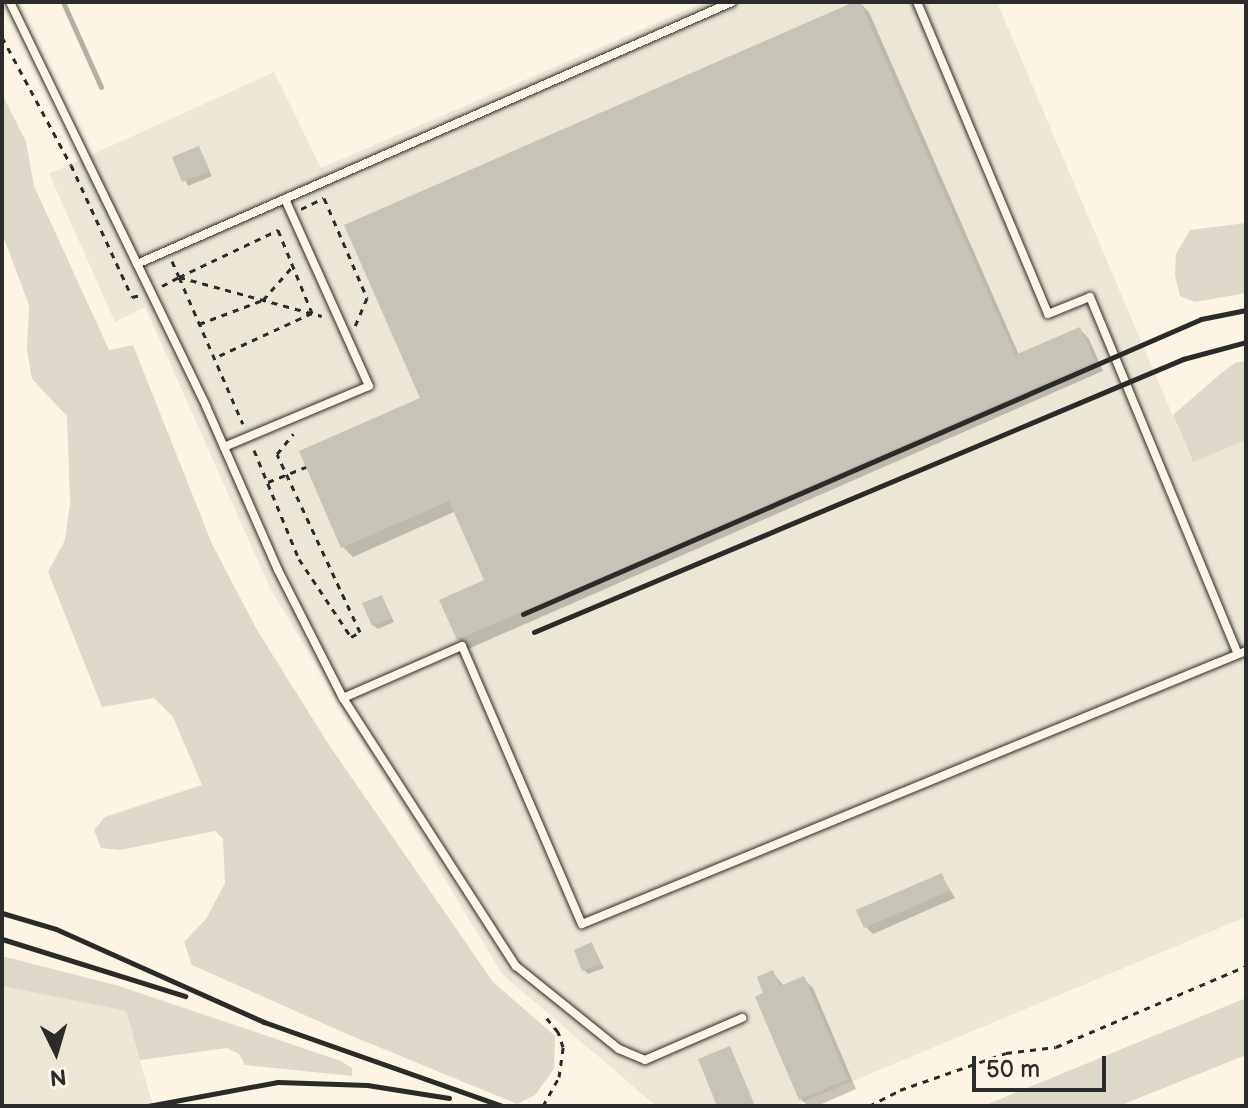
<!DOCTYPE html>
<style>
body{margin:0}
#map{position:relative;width:1248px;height:1108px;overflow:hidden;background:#fcf5e5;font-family:"Balsamiq Sans",sans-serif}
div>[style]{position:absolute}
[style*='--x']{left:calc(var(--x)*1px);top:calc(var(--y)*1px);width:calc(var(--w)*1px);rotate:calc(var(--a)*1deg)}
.built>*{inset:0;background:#ece6d7}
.green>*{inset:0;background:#ded8ca}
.shadow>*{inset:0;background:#0003}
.stream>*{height:5px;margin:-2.5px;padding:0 2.5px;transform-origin:2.5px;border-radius:2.5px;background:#b4b0a5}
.building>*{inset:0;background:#c8c3b7}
.path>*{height:3px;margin-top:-1.5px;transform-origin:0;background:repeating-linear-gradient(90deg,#2b2b2b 0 6px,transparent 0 12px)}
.roads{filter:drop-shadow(0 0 2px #2b2b2b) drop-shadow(0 0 2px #2b2b2b)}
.lane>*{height:8px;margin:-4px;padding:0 4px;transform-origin:4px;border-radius:4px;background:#fcf5e5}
.rail>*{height:5px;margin:-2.5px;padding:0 2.5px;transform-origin:2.5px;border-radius:2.5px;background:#2b2b2b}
span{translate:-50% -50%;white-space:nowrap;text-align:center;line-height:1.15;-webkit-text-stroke:8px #fcf5e5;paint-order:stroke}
.frame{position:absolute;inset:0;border:4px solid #2b2b2b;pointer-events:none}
.north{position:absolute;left:16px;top:1012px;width:80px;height:80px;-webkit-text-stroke:6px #fcf5e5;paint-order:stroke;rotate:175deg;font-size:22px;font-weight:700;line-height:32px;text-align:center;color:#2b2b2b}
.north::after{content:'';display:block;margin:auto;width:28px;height:36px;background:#2b2b2b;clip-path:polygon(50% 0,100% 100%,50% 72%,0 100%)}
.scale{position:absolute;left:972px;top:1056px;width:134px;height:36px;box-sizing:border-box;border:4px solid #2b2b2b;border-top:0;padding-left:10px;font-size:24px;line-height:28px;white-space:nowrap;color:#2b2b2b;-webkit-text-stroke:6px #fcf5e5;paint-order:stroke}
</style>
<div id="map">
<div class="built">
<div style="clip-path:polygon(705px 2px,997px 2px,1192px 461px,1246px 440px,1246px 917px,793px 1106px,656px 1106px,502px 974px,270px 588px,145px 307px,115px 322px,49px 174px,274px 72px,321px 168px)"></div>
<div style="clip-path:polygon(2px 986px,126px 1011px,153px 1106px,2px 1106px)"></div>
</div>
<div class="green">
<div style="clip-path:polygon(2px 94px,26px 142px,34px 186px,109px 350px,133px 345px,212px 544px,257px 630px,329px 745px,493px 982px,555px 1036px,554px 1069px,535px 1095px,517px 1104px,347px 1034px,192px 965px,184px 942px,206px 919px,225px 883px,223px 839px,215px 831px,120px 850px,101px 848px,94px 830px,105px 817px,202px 785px,173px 717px,154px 698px,102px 707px,48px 572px,65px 540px,70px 504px,67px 416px,32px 379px,27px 350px,29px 305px,2px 233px)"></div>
<div style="clip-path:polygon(1246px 223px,1246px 293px,1195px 302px,1180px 296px,1175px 276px,1176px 254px,1190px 230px)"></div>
<div style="clip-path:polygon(1246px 361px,1246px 440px,1193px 462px,1173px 415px,1219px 375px,1235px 363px)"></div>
<div style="clip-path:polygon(2px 956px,119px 986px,341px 1061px,352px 1068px,352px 1076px,245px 1065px,239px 1054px,227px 1048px,140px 1060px,126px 1011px,2px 986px)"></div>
<div style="clip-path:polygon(1246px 998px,1246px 1055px,1119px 1106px,983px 1106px)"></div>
</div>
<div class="shadow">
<div style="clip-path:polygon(859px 2px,869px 12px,1019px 355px,1080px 329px,1089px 339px,1103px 371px,468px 649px,458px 639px,486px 581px,456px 511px,353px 557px,343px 547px,423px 399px)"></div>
<div style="clip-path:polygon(198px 148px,212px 176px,188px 186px,174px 158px)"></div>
<div style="clip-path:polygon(382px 597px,394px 622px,378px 629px,373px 625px)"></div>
<div style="clip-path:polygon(941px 875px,955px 898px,873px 934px,866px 927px)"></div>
<div style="clip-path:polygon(592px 945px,604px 968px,588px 974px,584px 970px)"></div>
<div style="clip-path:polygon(773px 973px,784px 986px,803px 978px,813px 988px,856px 1089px,817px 1106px,808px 1106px,801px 1099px,766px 994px)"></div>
</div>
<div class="stream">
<div style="--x:63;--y:2;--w:93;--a:65.9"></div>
</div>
<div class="building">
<div style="clip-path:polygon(854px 2px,860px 2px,1015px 355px,1080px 327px,1095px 361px,457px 640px,439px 600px,484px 580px,449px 501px,341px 548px,299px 451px,420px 398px,344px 225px)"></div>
<div style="clip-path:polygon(199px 146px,210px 171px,182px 182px,172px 157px)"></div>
<div style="clip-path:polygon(382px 595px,391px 618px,372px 626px,362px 603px)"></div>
<div style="clip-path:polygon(942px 873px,949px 891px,864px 928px,856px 910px)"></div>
<div style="clip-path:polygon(592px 942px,601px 964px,582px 971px,574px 950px)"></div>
<div style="clip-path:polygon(773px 970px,780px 986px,804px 976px,848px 1079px,799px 1100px,755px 997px,763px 993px,757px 977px)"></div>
<div style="clip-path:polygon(730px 1046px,755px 1106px,717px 1106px,698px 1059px)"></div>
</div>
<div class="path">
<div style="--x:2;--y:37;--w:145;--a:61.7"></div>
<div style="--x:71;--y:165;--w:145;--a:65.2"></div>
<div style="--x:132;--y:297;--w:9;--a:-13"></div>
<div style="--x:301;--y:209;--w:25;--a:-26"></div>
<div style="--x:324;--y:198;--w:109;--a:66.7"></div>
<div style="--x:367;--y:298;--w:30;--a:113"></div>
<div style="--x:172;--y:261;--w:17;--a:66"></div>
<div style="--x:179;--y:277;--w:110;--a:-25.4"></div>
<div style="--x:278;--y:230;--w:90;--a:67.7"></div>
<div style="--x:312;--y:313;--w:108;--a:155.3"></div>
<div style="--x:179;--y:277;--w:148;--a:15.3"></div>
<div style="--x:162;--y:286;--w:19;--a:-28"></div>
<div style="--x:179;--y:277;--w:160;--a:66.5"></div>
<div style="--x:199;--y:324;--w:68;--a:-20.6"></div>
<div style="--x:263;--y:300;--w:44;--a:-48.7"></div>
<div style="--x:254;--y:450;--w:118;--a:67.6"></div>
<div style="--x:299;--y:559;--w:94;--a:56.3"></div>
<div style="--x:351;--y:637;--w:10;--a:-29"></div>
<div style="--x:360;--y:632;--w:196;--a:-115"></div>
<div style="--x:277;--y:454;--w:26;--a:-51"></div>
<div style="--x:268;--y:482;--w:41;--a:-21.5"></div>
<div style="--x:543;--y:1106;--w:33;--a:-61"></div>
<div style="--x:559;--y:1077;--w:30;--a:-82"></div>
<div style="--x:563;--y:1047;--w:16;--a:-108"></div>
<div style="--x:558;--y:1032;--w:22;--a:-129"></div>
<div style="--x:869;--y:1106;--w:35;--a:-27"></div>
<div style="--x:900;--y:1090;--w:112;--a:-19.2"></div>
<div style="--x:1006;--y:1053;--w:50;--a:-6.8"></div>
<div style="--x:1056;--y:1047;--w:207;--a:-23.1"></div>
</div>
<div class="roads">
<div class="lane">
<div style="--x:10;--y:2;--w:449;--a:64.1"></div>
<div style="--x:206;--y:406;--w:179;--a:66.3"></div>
<div style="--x:278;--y:570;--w:144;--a:63.1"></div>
<div style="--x:343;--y:698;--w:130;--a:-23.6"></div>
<div style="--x:462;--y:646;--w:303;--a:66.7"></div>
<div style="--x:582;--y:924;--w:718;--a:-22.35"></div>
<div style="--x:917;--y:2;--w:338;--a:67.2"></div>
<div style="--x:1048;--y:314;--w:45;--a:-22"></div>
<div style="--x:1090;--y:297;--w:386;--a:67.5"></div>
<div style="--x:137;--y:264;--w:650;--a:-23.77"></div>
<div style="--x:224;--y:447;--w:157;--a:-22.8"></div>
<div style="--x:369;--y:386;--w:205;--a:-114.2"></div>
<div style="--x:343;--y:698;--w:319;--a:57.2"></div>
<div style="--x:516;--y:966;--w:132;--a:38.9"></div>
<div style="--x:619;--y:1049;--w:28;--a:23"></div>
<div style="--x:645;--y:1060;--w:106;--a:-23.4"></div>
</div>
</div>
<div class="rail">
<div style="--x:523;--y:614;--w:739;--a:-23.51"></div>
<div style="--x:1201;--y:319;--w:46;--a:-11.3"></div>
<div style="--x:534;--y:632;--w:704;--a:-22.81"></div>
<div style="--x:1183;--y:359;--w:65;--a:-15.1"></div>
<div style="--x:2;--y:913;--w:56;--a:16.5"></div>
<div style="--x:56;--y:929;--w:228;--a:24.1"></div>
<div style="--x:264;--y:1022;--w:253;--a:19.4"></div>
<div style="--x:2;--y:939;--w:192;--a:17.3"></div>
<div style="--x:148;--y:1106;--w:132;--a:-10.5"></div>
<div style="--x:278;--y:1082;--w:89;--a:1.9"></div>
<div style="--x:367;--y:1085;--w:83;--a:9"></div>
<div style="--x:1244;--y:1106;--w:2;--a:-27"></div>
</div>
<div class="frame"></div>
<div class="north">N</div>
<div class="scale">50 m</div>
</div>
